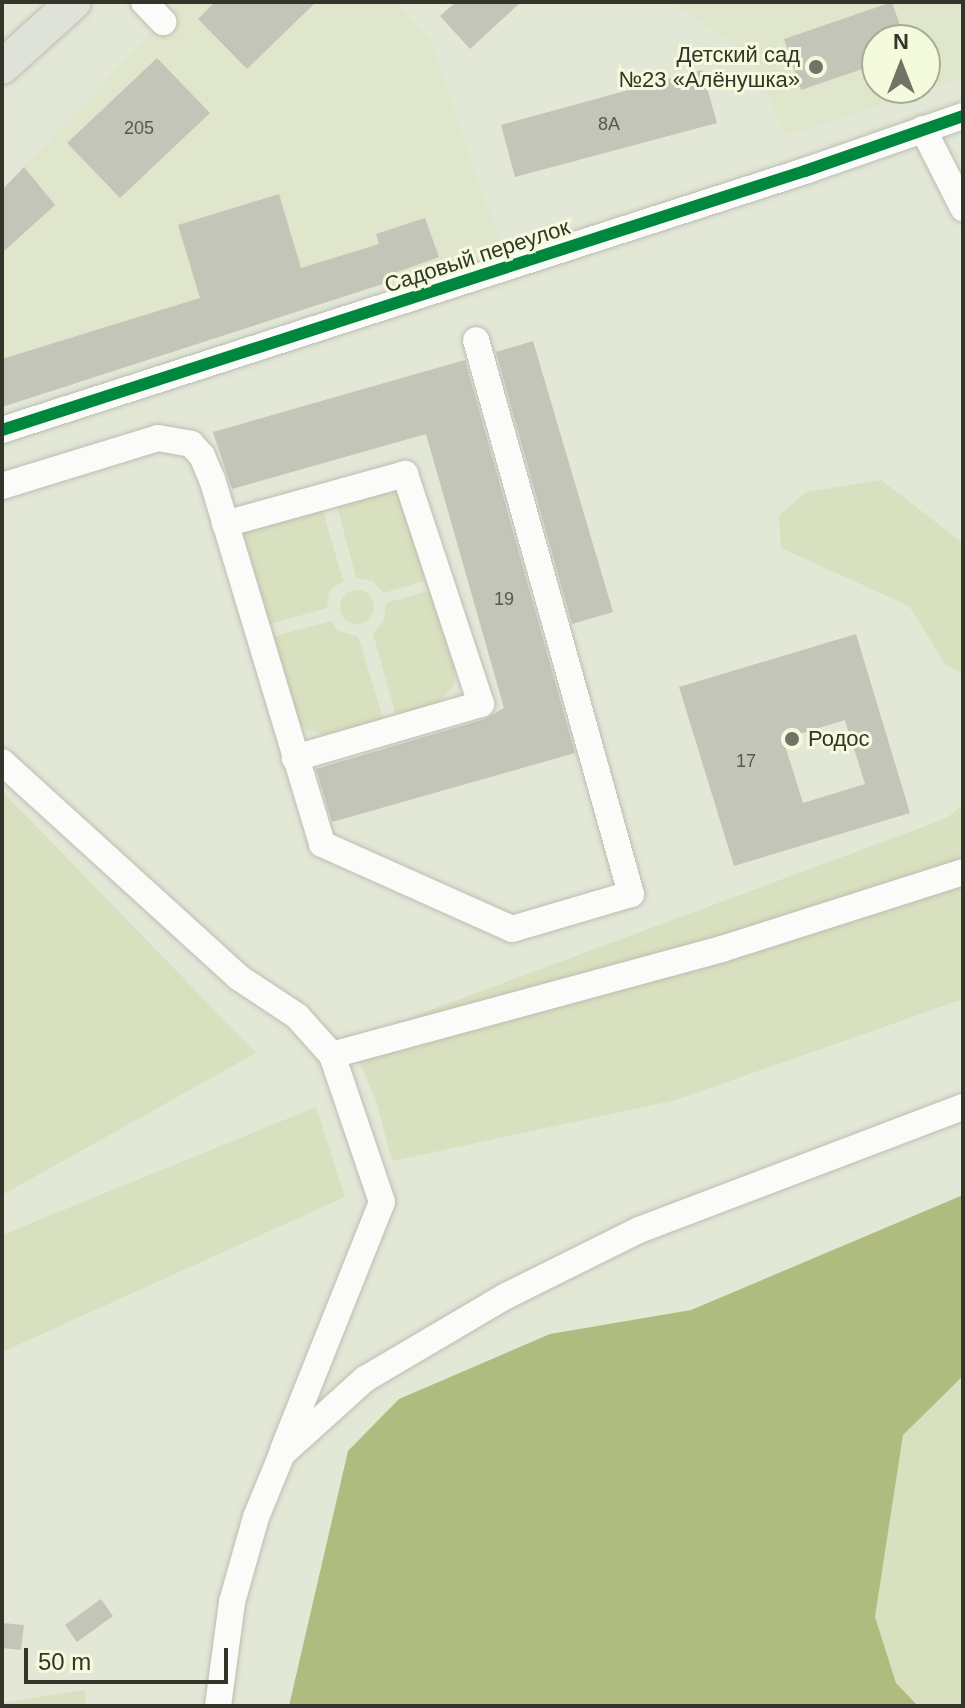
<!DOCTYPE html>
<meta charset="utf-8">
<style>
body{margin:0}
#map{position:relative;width:965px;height:1708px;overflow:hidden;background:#e2e7d6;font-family:Helvetica,sans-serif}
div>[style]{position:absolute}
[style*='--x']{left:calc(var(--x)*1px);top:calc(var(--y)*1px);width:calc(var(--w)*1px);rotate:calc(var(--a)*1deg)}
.built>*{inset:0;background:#e0e6cb}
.green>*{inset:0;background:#d8e0bf}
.round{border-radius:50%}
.water>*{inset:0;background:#b0bc7f}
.building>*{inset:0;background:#c2c5b8}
.roads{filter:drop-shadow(0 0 2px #bbbeb2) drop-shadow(0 0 2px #bbbeb2)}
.minor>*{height:26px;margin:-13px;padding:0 13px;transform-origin:13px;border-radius:13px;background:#fbfbf9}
.major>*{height:34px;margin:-17px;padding:0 17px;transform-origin:17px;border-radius:17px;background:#dfe2d8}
.cycleway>*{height:12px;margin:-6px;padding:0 6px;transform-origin:6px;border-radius:6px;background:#00873e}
.dots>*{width:22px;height:22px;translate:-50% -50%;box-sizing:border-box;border:4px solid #f4fbdd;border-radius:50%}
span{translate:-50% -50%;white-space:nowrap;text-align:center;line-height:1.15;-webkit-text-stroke:6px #f4fbdd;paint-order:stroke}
.number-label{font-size:18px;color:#57594e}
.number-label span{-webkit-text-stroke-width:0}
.poi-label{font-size:22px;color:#33352a}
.right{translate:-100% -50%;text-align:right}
.left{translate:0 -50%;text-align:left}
.street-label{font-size:22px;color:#33352a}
.frame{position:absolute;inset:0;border:4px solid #33352a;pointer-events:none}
.north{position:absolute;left:861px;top:24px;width:80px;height:80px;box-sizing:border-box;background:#f4fbdd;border:2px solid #a7ac95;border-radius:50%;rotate:0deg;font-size:22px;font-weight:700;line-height:32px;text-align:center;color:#33352a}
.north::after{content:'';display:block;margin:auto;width:28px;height:36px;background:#707366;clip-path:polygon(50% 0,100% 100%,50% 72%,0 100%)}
.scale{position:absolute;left:24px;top:1648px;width:204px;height:36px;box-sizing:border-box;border:4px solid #33352a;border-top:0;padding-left:10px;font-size:24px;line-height:28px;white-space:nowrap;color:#33352a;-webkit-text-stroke:6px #f4fbdd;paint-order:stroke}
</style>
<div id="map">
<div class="built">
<div style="clip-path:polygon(181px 2px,395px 2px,429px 38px,501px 246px,2px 407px,2px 190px)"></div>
<div style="clip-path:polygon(evenodd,671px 2px,963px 2px,963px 79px,786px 135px,749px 55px,671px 2px,877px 40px,925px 40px,925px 88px,877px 88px,877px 40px)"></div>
</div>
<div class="green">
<div style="clip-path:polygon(881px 480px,963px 543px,963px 674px,946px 665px,909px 606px,781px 548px,779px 515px,807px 492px)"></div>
<div style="clip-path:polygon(393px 490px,401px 495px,431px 579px,383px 593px,373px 581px,356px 578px,336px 502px)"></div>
<div style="clip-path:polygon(321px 504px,343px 581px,329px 591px,327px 608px,263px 626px,240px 538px,242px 532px)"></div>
<div style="clip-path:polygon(435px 589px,456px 666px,454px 685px,439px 702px,396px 716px,373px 633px,384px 621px,386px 603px)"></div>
<div class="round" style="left:340px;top:590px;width:34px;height:34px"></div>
<div style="clip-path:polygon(331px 621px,338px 631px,358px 636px,383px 719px,325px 735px,305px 729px,296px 722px,268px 638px)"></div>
<div style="clip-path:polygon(2px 791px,256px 1053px,2px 1195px)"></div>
<div style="clip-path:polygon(963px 804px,963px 999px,676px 1100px,392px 1161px,377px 1103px,350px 1040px,947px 818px)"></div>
<div style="clip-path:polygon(316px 1107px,345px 1197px,2px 1352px,2px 1235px)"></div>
<div style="clip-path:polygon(963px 1376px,963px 1706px,918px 1706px,896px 1683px,875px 1617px,903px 1435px)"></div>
<div style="clip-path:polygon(85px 1690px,86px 1706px,2px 1706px,2px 1703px)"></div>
</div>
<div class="water">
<div style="clip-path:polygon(963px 1195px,963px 1376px,903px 1435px,875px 1617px,896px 1683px,918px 1706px,289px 1706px,348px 1451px,399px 1399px,550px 1334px,691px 1310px)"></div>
</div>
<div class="building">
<div style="clip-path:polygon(215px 2px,316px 2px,247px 69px,198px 19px)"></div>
<div style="clip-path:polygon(456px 2px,521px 2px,470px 49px,440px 16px)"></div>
<div style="clip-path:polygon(892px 2px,905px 40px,877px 40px,877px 64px,801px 90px,784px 39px)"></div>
<div style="clip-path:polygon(157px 58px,210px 113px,120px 198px,67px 143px)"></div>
<div style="clip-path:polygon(702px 70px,717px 123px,515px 177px,501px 125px)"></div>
<div style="clip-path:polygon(24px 167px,55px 205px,2px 253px,2px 190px)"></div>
<div style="clip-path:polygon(279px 194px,301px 268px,379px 244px,376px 234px,425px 218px,439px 257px,386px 276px,389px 282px,2px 407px,2px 359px,200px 298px,178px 225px)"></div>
<div style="clip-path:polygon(533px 341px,613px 612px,572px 624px,496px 352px)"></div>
<div style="clip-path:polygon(465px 360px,575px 753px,332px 822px,316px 769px,485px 719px,504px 708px,426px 434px,232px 489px,213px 432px)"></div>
<div style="clip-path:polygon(evenodd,856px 634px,910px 813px,734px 866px,679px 687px,856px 634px,845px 720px,865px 784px,803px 803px,783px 739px,845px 720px)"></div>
<div style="clip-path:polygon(101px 1599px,113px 1616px,77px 1642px,65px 1625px)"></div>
<div style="clip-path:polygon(2px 1623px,24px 1625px,21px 1650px,2px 1648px)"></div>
</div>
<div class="roads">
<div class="minor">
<div style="--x:144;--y:2;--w:28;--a:46"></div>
<div style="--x:923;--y:129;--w:89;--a:63.1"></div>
<div style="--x:2;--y:430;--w:844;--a:-17.88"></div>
<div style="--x:805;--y:171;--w:167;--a:-19.2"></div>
<div style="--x:2;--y:486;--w:163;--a:-17.1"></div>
<div style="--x:158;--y:438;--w:34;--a:10"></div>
<div style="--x:191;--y:444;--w:16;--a:47"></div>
<div style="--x:202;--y:456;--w:25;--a:67"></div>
<div style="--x:212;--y:479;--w:381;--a:73.2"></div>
<div style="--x:322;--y:844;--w:208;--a:24.1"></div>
<div style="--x:512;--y:929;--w:124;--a:-16.4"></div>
<div style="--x:631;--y:894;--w:575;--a:-105.63"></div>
<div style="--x:225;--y:524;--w:187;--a:-15.5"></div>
<div style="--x:405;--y:474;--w:242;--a:71.7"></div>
<div style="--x:481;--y:704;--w:194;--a:163.8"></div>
<div style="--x:2;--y:762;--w:319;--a:42.3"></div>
<div style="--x:238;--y:977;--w:71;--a:33.5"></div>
<div style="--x:297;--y:1016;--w:52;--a:48.1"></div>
<div style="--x:332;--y:1055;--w:155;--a:71.2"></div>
<div style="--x:382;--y:1202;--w:266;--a:111.8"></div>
<div style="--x:332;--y:1055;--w:404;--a:-15.2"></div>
<div style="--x:722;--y:949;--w:253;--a:-17.7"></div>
<div style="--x:218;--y:1706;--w:105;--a:-82.3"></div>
<div style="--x:232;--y:1602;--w:88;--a:-74.2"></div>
<div style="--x:256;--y:1517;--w:68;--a:-67.6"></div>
<div style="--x:282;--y:1454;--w:112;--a:-42.1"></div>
<div style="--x:365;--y:1379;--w:164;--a:-30.5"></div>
<div style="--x:506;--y:1296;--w:148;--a:-26.4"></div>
<div style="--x:639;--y:1230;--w:347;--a:-20.8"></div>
</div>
<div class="major">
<div style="--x:2;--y:67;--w:97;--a:-42.1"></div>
</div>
</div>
<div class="cycleway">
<div style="--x:2;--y:430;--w:844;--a:-17.88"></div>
<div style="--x:805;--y:171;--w:167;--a:-19.2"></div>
</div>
<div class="dots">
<div style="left:816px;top:67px;background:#707366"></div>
<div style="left:792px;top:739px;background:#707366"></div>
</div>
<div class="number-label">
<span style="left:609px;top:124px">8А</span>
<span style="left:139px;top:128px">205</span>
<span style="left:504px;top:599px">19</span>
<span style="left:746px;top:761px">17</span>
</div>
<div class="poi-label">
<span class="right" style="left:800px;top:67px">Детский сад<br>№23 «Алёнушка»</span>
<span class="left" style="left:808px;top:739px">Родос</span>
</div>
<div class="street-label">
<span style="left:477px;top:256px;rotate:-18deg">Садовый переулок</span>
</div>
<div class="frame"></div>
<div class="north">N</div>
<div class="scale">50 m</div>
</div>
